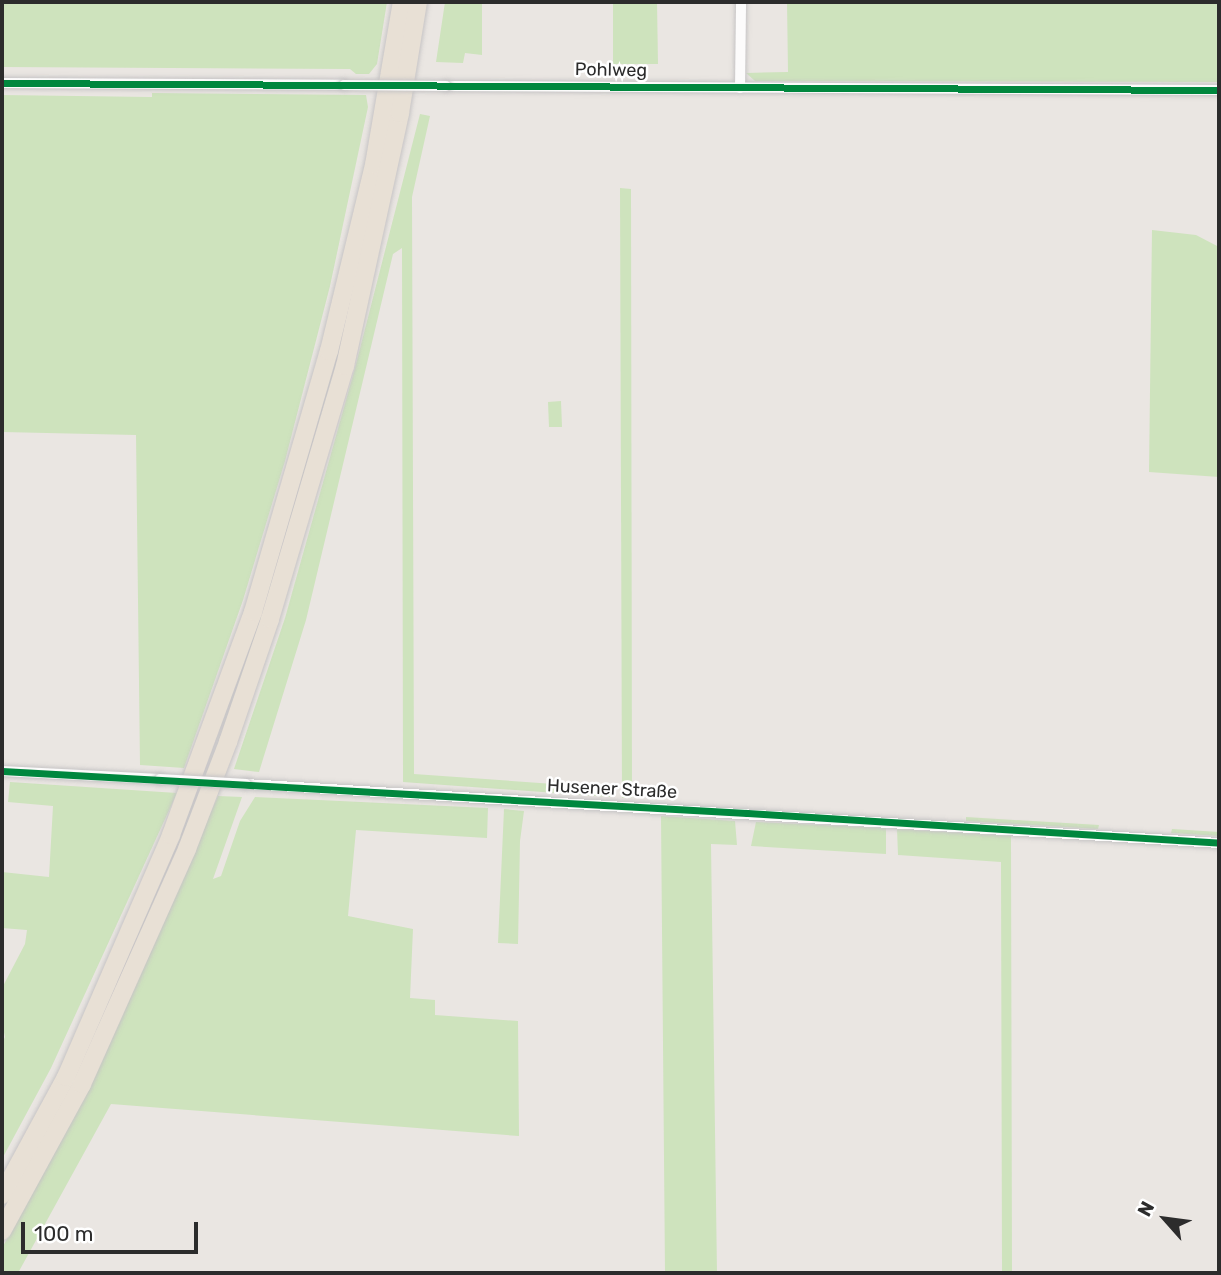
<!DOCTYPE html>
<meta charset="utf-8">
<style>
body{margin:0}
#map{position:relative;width:1221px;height:1275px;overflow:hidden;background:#eae6e2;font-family:Rubik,sans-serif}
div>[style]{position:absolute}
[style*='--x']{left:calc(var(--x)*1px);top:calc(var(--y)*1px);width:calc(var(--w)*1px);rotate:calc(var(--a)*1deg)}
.green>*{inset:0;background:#cee3bd}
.roads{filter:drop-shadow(0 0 2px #c6c4c5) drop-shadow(0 0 2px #c6c4c5)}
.minor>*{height:10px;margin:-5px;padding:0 5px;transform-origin:5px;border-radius:5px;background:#fcfbfb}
.trunk>*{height:18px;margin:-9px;padding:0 9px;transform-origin:9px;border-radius:9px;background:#e8e0d5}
.bridges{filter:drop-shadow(0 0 2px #c6c4c5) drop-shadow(0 0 2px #c6c4c5)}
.minor-bridge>*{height:10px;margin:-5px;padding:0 5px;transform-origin:5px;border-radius:5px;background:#fcfbfb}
.cycleway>*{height:7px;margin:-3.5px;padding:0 3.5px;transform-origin:3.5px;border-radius:3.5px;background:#00873e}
span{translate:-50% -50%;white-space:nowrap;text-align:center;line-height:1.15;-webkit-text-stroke:5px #fff;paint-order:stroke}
.street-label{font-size:18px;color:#2c2c2c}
.frame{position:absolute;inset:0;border:4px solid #2c2c2c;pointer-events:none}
.north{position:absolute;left:1130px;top:1184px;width:70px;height:70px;-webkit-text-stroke:5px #fff;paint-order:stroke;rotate:298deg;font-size:19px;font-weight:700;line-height:28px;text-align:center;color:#2c2c2c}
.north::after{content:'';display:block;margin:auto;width:24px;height:32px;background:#2c2c2c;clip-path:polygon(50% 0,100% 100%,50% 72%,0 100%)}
.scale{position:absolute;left:21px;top:1222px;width:177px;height:32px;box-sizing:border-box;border:4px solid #2c2c2c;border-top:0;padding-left:9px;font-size:21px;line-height:24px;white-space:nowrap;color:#2c2c2c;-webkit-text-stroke:5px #fff;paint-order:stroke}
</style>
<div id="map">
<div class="green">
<div style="clip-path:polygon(2px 2px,387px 2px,377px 64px,369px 74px,356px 74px,350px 69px,2px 67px)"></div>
<div style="clip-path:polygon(445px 2px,482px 2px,482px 55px,465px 53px,463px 63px,436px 62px)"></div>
<div style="clip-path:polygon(613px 2px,657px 2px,658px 64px,613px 64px)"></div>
<div style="clip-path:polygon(787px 2px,1219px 2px,1219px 82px,755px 81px,746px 73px,788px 72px)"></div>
<div style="clip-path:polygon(152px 93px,366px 95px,368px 107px,330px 286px,285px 461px,243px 600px,184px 768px,140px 765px,136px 435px,2px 432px,2px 95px,152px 97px)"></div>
<div style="clip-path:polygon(420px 114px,430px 116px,412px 197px,414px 774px,610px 788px,610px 797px,403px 782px,402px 248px,393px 254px,306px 620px,259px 772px,234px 769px,285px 618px,355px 368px)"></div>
<div style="clip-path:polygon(620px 188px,631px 189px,632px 798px,622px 798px)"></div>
<div style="clip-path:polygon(1152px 230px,1196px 235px,1219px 247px,1219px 477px,1149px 472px)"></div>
<div style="clip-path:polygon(561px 401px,562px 427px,549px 427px,548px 402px)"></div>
<div style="clip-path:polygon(10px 782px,177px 793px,51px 1068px,2px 1159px,2px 1043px,5px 1037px,2px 1023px,2px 988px,25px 944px,27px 930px,2px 928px,2px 872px,49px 877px,53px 806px,8px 802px)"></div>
<div style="clip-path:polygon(218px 796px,242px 797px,213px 879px,221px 876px,240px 821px,255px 797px,488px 808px,487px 838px,356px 830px,348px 916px,413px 929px,410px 998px,435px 1000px,435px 1015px,518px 1021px,519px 1136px,111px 1104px,18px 1273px,2px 1273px,2px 1248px,85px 1096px)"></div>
<div style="clip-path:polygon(504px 809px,524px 811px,520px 841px,518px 944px,498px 943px)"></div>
<div style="clip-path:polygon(661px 816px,735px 821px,737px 845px,711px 844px,717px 1273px,665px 1273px)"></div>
<div style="clip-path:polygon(966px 817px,1099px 825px,1098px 829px,966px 821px)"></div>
<div style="clip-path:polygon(756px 822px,886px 828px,886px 854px,751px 846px)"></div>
<div style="clip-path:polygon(897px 829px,1011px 836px,1012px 1273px,1002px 1273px,1001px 862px,898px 855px)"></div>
<div style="clip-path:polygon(1172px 829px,1219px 832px,1219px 836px,1171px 833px)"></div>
</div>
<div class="roads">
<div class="minor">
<div style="--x:2;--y:83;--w:342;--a:0.3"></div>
<div style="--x:446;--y:86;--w:773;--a:0.3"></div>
<div style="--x:740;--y:88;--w:86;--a:-89.3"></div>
<div style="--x:2;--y:771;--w:158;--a:2.9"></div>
<div style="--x:246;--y:784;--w:975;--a:3.47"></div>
</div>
<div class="trunk">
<div style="--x:2;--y:1195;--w:134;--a:-61.5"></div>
<div style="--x:66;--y:1077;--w:264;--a:-66.5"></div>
<div style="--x:171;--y:835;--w:238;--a:-69.8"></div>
<div style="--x:253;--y:612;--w:272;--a:-73.8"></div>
<div style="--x:329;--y:351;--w:191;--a:-76.4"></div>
<div style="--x:374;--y:165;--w:165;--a:-80.3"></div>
<div style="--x:2;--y:1231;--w:167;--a:-61.4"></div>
<div style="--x:82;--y:1084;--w:257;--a:-65.9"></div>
<div style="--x:187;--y:849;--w:115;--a:-69"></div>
<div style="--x:228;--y:742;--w:130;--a:-71.1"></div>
<div style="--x:270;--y:619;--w:264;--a:-73.5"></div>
<div style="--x:345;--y:366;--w:259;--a:-77.7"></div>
<div style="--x:400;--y:113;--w:112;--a:-80.8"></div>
</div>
</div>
<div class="bridges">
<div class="minor-bridge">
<div style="--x:344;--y:85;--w:102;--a:0.6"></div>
<div style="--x:160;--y:779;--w:86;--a:3.3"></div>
</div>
</div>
<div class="cycleway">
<div style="--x:2;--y:83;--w:1217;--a:0.33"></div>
<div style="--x:2;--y:771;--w:746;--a:3.23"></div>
<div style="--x:747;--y:813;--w:473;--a:3.6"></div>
</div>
<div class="street-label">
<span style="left:611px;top:70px;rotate:1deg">Pohlweg</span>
<span style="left:612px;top:789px;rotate:3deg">Husener Straße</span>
</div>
<div class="frame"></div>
<div class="north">N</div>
<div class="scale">100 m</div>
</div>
